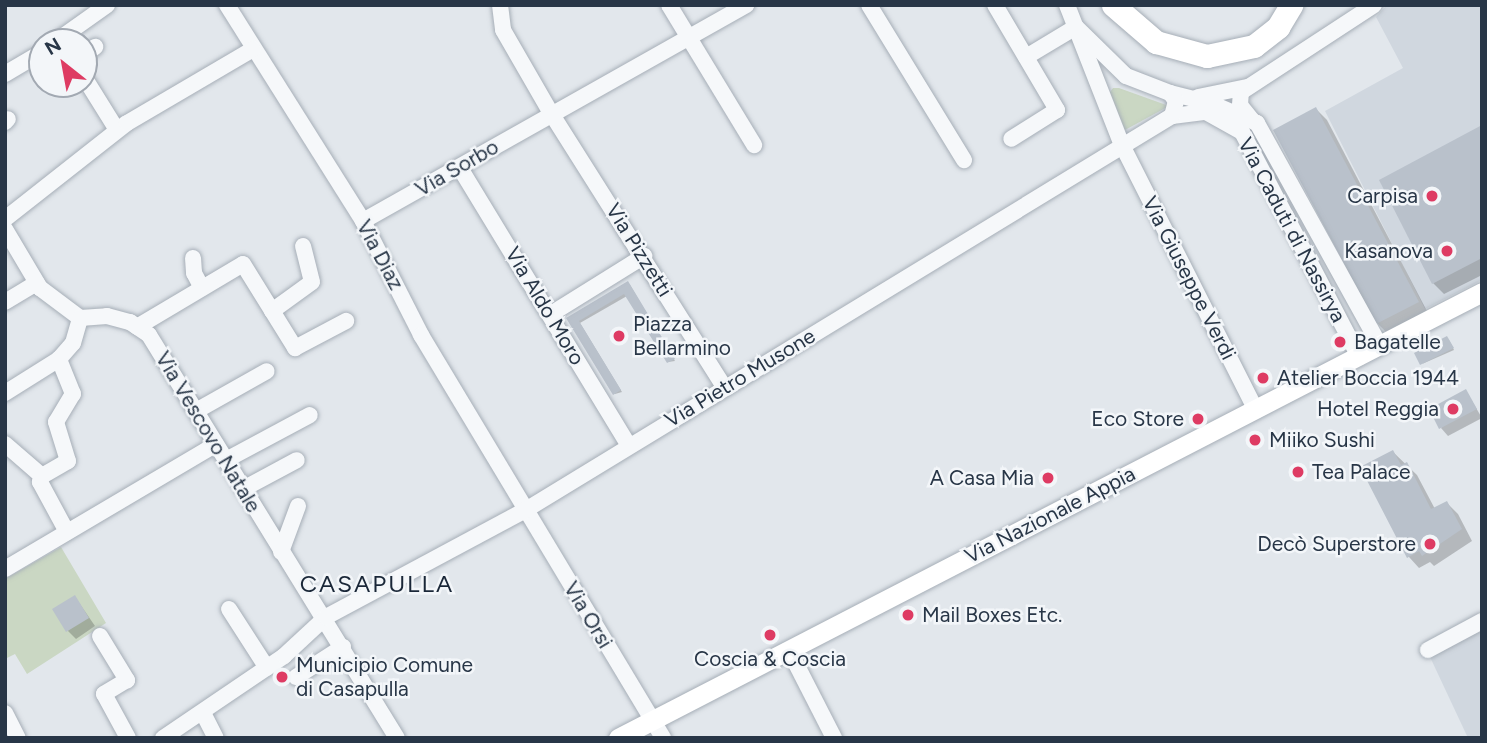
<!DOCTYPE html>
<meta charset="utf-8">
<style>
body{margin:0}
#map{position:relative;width:1487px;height:743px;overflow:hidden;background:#e2e7ec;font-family:Figtree,sans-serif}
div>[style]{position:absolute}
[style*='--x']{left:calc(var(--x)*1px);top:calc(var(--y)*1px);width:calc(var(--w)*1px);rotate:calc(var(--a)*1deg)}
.built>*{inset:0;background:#d0d7df}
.green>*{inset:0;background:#cad7c3}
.shadow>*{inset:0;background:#0003}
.building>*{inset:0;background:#b9c1cb}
.roads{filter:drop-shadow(0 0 2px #a6aeb7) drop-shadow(0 0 2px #a6aeb7)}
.minor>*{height:16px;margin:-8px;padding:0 8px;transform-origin:8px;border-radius:8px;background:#f6f8fa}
.major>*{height:19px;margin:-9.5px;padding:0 9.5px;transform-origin:9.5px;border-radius:9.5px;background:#fff}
.highway>*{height:23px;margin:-11.5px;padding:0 11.5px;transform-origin:11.5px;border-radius:11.5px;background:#fff}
.dots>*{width:19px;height:19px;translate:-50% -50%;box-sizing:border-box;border:4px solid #f3f6f9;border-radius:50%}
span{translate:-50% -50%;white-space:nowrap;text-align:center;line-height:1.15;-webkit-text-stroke:5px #f3f6f9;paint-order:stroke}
.street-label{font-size:21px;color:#283647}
.poi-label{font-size:21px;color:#283647}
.right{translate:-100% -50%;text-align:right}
.left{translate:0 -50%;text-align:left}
.quarter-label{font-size:24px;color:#1a2738;letter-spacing:2px}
.frame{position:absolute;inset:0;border:7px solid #283647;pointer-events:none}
.north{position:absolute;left:28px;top:28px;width:70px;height:70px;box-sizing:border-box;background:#f3f6f9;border:2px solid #a2a9b2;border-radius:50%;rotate:329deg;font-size:19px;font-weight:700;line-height:28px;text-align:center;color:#283647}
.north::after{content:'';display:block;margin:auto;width:24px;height:32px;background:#de3b63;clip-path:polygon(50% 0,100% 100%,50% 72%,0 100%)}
</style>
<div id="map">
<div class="built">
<div style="clip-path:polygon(1387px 5px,1482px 5px,1482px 280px,1425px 309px,1325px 111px,1403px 68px,1376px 17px)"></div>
<div style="clip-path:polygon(1482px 630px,1482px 738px,1468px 738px,1430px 657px)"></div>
</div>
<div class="green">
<div style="clip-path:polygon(1113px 88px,1119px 88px,1169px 106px,1125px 130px,1110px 92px)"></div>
<div style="clip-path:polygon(61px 547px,106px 623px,27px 674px,15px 654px,5px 659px,5px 579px)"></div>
</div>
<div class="shadow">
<div style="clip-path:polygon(1316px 109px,1327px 120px,1428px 313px,1388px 334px,1377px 323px,1276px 131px)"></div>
<div style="clip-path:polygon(1482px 127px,1482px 275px,1444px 294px,1433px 283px)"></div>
<div style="clip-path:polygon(630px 285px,675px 361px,668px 362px,627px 296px,580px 323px,622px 392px,615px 394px,569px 319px)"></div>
<div style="clip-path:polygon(1449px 340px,1454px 350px,1422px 364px)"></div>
<div style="clip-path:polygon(1466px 391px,1482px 418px,1448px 436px,1441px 428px)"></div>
<div style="clip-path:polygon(1393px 452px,1417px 475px,1435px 509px,1447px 503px,1458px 514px,1472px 541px,1434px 566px,1430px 562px,1419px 568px,1409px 557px)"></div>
<div style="clip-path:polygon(75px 597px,95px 626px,76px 639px,68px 631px)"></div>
</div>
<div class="building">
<div style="clip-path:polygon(1316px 107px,1419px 302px,1376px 324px,1273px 130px)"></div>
<div style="clip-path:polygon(1482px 125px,1482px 258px,1432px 284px,1379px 180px)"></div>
<div style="clip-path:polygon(628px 281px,675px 359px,667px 363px,624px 294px,579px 321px,621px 390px,613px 395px,566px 318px)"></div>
<div style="clip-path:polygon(1447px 336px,1454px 348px,1420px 365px,1414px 353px)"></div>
<div style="clip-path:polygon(1466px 389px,1477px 409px,1439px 429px,1429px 409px)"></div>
<div style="clip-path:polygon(1393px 450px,1401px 465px,1407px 462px,1431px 509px,1447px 501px,1462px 529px,1422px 556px,1419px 551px,1407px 558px,1360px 467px)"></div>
<div style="clip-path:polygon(75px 595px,89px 618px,66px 632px,52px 609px)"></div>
</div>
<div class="roads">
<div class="minor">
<div style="--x:227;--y:5;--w:255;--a:57.8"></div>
<div style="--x:363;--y:221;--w:128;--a:63"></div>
<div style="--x:421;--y:335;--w:470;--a:59"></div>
<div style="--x:500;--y:5;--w:25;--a:83"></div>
<div style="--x:503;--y:30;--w:96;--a:60"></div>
<div style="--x:551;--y:113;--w:325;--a:57.7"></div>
<div style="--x:669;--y:5;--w:164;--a:58.7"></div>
<div style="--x:869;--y:5;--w:182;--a:58.5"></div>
<div style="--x:995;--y:5;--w:122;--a:59.4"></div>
<div style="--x:1057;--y:110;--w:54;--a:147.8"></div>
<div style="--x:1067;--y:5;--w:150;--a:68.6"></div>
<div style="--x:1122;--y:145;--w:297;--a:63.2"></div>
<div style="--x:55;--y:42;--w:64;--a:-35.4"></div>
<div style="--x:84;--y:55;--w:14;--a:-36"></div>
<div style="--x:1026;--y:57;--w:58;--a:-31"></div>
<div style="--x:5;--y:74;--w:43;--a:-30.7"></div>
<div style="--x:84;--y:77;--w:62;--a:58.1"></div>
<div style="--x:1170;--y:93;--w:44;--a:14.3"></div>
<div style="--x:1213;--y:104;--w:48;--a:23.4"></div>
<div style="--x:1257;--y:123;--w:255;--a:61.1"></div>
<div style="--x:1198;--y:97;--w:50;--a:-11.5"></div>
<div style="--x:1172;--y:116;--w:34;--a:-7"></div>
<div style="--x:1206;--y:112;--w:41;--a:29.1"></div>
<div style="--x:1242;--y:132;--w:254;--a:62.5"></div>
<div style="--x:1252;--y:120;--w:19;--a:-129"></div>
<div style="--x:1240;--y:105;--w:13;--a:-86"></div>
<div style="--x:1241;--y:92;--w:159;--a:-33.2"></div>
<div style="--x:5;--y:122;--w:4;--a:-45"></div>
<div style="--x:460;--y:168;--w:325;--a:58.7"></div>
<div style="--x:5;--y:219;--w:155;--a:-38.2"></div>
<div style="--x:127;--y:123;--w:146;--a:-30.4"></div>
<div style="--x:363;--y:221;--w:440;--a:-29.4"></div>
<div style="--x:5;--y:229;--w:69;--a:59.3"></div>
<div style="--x:40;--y:288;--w:50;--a:36.9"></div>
<div style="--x:193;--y:258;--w:15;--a:86"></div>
<div style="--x:194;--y:273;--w:17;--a:62"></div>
<div style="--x:5;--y:302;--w:37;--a:-31"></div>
<div style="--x:272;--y:311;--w:49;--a:-35.9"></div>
<div style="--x:312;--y:282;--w:37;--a:-104"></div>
<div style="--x:551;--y:314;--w:110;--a:-31.9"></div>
<div style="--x:80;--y:318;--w:27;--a:-4"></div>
<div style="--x:107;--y:316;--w:24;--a:15"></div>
<div style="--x:130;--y:322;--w:23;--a:34"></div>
<div style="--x:149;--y:335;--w:473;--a:58.4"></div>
<div style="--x:137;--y:327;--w:123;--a:-30.7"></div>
<div style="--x:243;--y:264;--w:99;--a:58.2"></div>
<div style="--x:295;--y:348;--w:58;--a:-27.9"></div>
<div style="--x:5;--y:393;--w:64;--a:-32.2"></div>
<div style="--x:196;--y:411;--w:81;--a:-29.4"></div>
<div style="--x:5;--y:444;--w:49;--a:40.9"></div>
<div style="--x:226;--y:460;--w:95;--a:-28.2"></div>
<div style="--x:243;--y:489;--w:61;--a:-28.2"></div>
<div style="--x:67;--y:532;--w:57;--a:-118.4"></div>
<div style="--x:40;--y:482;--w:6;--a:-72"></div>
<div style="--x:42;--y:476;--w:30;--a:-30"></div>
<div style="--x:68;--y:461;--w:41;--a:-107.1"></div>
<div style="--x:56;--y:422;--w:33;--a:-59"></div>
<div style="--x:73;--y:394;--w:38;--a:-112"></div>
<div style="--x:59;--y:359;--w:21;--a:-49"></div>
<div style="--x:73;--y:343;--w:26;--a:-74"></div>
<div style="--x:281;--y:552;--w:49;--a:-69.7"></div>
<div style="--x:5;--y:569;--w:245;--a:-30.6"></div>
<div style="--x:229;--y:609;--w:70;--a:57.2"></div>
<div style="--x:100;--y:636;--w:52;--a:58.5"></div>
<div style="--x:127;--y:680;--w:27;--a:149"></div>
<div style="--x:104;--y:694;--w:50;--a:61.4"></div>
<div style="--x:789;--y:650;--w:99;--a:62.9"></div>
<div style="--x:1428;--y:650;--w:61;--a:-28.2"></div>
<div style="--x:296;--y:677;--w:56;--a:-32.6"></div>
<div style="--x:5;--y:713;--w:28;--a:63"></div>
<div style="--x:203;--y:713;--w:28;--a:63"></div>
<div style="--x:163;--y:738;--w:146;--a:-34.1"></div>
<div style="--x:284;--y:656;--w:57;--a:-42.9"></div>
<div style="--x:326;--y:617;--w:225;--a:-28.2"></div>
<div style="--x:524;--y:511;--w:759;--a:-31.37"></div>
<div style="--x:1172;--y:116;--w:16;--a:-75"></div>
<div style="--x:1176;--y:101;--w:10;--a:-127"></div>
<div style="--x:1170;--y:93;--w:47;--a:-158.9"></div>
<div style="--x:1126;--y:76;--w:70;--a:-135.6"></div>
</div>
<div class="major">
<div style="--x:618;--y:738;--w:972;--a:-27.3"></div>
</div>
<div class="highway">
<div style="--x:1113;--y:5;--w:57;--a:40.7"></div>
<div style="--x:1156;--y:42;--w:53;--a:15.4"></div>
<div style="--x:1207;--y:56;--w:48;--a:-12"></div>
<div style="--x:1254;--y:46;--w:31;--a:-38"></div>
<div style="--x:1278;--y:27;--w:26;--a:-59"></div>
</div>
</div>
<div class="dots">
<div style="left:1432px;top:196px;background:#de3b63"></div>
<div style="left:1447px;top:251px;background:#de3b63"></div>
<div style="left:619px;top:336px;background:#de3b63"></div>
<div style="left:1340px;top:342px;background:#de3b63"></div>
<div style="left:1263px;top:378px;background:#de3b63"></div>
<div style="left:1453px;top:409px;background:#de3b63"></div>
<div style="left:1198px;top:419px;background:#de3b63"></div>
<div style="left:1255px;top:440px;background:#de3b63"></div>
<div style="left:1298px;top:472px;background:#de3b63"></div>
<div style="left:1048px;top:478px;background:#de3b63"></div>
<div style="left:1430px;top:544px;background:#de3b63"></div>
<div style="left:908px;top:615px;background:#de3b63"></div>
<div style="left:770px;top:635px;background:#de3b63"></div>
<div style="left:282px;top:677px;background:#de3b63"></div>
</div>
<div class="street-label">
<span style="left:457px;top:168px;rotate:-30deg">Via Sorbo</span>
<span style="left:1292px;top:230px;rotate:62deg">Via Caduti di Nassirya</span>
<span style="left:639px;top:250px;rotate:58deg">Via Pizzetti</span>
<span style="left:380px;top:255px;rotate:62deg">Via Diaz</span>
<span style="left:1189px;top:278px;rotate:63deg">Via Giuseppe Verdi</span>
<span style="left:545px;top:306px;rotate:59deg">Via Aldo Moro</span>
<span style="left:740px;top:378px;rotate:-31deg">Via Pietro Musone</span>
<span style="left:208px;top:432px;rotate:59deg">Via Vescovo Natale</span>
<span style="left:1050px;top:515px;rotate:-27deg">Via Nazionale Appia</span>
<span style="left:588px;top:615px;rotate:59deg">Via Orsi</span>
</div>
<div class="poi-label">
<span class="right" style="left:1418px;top:196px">Carpisa</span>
<span class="right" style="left:1433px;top:251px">Kasanova</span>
<span class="left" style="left:633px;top:336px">Piazza<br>Bellarmino</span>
<span class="left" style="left:1354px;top:342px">Bagatelle</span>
<span class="left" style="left:1277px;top:378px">Atelier Boccia 1944</span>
<span class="right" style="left:1439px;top:409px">Hotel Reggia</span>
<span class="right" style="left:1184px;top:419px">Eco Store</span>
<span class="left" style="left:1269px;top:440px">Miiko Sushi</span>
<span class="left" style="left:1312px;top:472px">Tea Palace</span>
<span class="right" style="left:1034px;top:478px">A Casa Mia</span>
<span class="right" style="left:1416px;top:544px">Decò Superstore</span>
<span class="left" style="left:922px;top:615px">Mail Boxes Etc.</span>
<span style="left:770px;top:659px">Coscia &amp; Coscia</span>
<span class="left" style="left:296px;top:677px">Municipio Comune<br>di Casapulla</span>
</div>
<div class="quarter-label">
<span style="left:377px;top:584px">CASAPULLA</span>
</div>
<div class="frame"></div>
<div class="north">N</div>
</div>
